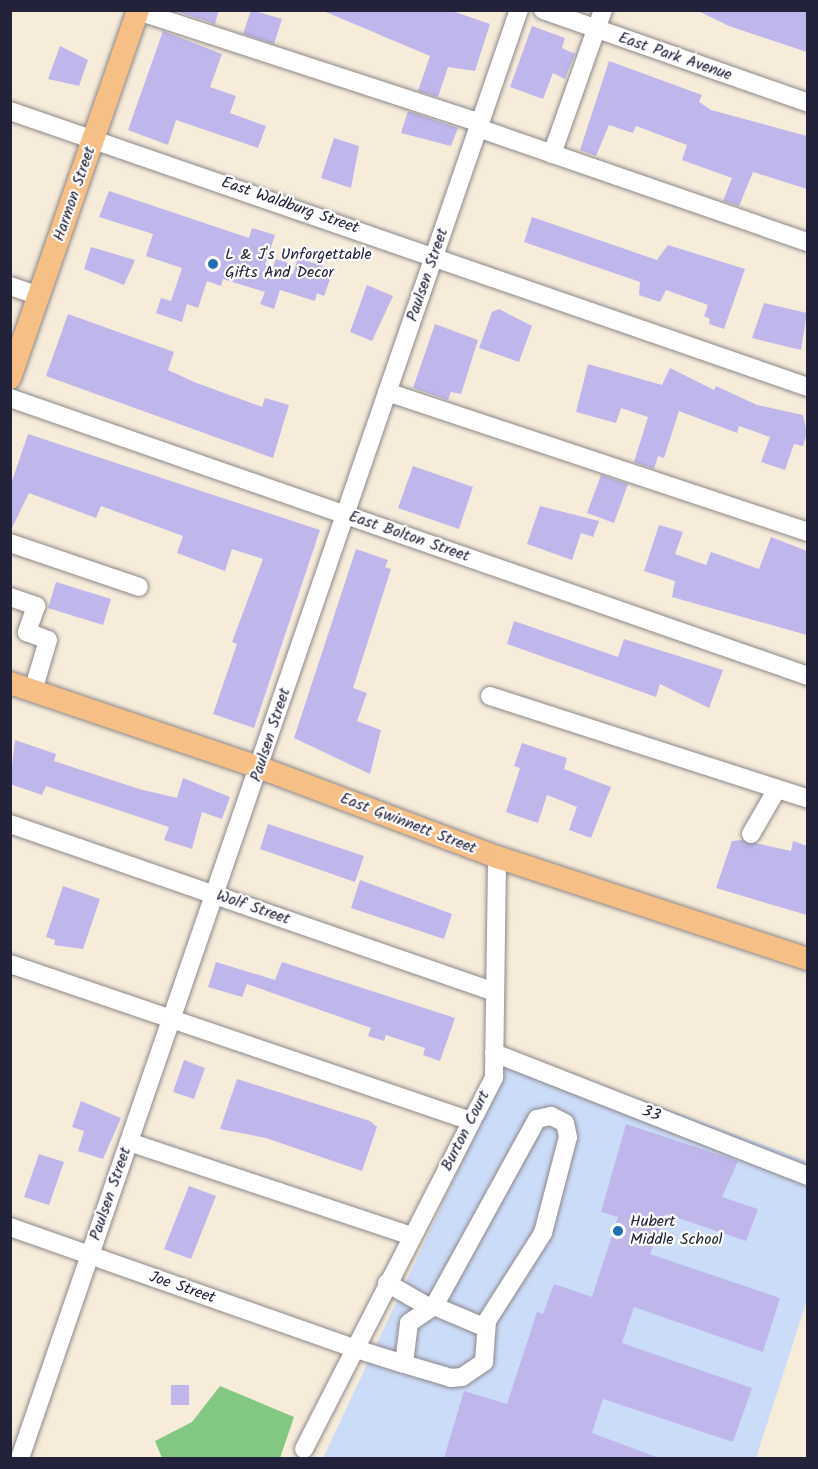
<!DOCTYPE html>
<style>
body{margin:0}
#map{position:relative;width:818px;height:1469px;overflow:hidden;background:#f7ecda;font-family:Kalam,sans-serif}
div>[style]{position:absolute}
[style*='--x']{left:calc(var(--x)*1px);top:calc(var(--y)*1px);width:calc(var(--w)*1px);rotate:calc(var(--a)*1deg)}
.built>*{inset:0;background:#cbdcf9}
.green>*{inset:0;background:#82c883}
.building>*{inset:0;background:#bfb7ec}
.roads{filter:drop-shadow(0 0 2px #8c878a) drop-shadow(0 0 2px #8c878a)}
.minor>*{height:18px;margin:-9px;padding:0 9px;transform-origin:9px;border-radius:9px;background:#fff}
.major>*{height:22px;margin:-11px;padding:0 11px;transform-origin:11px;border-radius:11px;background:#f5bf86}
.dots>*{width:16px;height:16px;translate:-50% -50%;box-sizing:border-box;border:3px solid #fff;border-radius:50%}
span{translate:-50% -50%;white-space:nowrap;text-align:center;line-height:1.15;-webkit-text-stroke:4.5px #fff;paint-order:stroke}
.street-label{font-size:16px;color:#22223b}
.poi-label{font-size:16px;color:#22223b}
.left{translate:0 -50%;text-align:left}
.frame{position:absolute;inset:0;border:12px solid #22223b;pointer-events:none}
</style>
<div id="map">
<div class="built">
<div style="clip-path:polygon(514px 1052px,807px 1161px,807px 1300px,756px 1458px,323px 1458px)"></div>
</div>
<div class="green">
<div style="clip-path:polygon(220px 1386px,294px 1417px,280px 1458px,162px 1458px,155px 1441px,192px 1422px)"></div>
</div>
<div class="building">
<div style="clip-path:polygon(173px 10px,219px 10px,215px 24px)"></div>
<div style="clip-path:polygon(251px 10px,282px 19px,274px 44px,243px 34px)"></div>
<div style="clip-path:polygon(321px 10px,449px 10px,490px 24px,475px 71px,448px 67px,438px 97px,418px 91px,430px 56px)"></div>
<div style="clip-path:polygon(696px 10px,807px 10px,807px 52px,729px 26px)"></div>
<div style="clip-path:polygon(532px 26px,565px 38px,562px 48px,575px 54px,565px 79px,553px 73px,543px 99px,510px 87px)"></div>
<div style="clip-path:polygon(163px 31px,222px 54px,210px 87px,236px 96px,230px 113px,266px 126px,258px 148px,176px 120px,168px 145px,128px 130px)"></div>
<div style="clip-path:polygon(60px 46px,88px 60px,79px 86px,48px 79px)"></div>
<div style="clip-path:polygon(609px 61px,702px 95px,699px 102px,711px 110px,807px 136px,807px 189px,753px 172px,739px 206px,723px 201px,732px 178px,682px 160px,687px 145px,636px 126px,633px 133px,609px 125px,596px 156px,580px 150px)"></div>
<div style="clip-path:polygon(408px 111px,458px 128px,451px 146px,401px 133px)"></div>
<div style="clip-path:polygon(334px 138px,359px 146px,351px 188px,321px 178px)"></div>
<div style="clip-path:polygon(109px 191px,249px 238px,252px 228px,275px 235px,265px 265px,273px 267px,276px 259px,288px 263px,285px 272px,293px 274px,298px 258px,323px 266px,319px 276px,330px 279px,324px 296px,317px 293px,315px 301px,280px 290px,274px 309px,260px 304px,265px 292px,223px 279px,221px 286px,207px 281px,198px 308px,187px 304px,182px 322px,156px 313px,161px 298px,171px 301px,182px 268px,146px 256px,153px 234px,99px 217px)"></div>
<div style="clip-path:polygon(532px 217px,657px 260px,668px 245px,745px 269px,724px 329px,709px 324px,710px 319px,704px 316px,708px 305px,666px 290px,660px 302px,639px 295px,640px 282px,524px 242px)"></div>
<div style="clip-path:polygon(91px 247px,135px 260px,124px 285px,84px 269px)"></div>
<div style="clip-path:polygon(367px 285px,393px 296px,372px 341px,350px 332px)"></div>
<div style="clip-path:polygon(764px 303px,807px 313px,801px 350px,752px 338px)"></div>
<div style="clip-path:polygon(499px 309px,532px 326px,519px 362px,479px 348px,492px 312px)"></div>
<div style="clip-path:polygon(68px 314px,174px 352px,168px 370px,194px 382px,262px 407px,265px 398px,289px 405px,273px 458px,46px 376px)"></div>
<div style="clip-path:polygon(435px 324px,478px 340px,461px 394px,451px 392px,448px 400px,413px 388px)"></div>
<div style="clip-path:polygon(588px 364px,662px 385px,670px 368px,714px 390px,716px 386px,757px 405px,803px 415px,807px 433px,803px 446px,794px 444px,785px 470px,761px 462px,770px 437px,739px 426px,737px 433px,679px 411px,664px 458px,658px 456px,654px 469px,634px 462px,648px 417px,621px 408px,616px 423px,576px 412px)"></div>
<div style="clip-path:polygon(28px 434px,320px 530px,254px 728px,213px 714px,237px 644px,232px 642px,263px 559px,232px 549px,225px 571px,177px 553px,183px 536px,101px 506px,96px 518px,29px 493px,10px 532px,10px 487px)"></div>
<div style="clip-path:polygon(413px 466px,473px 487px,459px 529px,398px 508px)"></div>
<div style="clip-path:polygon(601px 475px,628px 484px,614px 523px,587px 513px)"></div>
<div style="clip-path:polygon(540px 506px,599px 521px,593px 537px,581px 533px,572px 560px,527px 544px)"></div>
<div style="clip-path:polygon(659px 525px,683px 532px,675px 554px,706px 565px,711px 552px,759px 569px,771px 537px,807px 551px,807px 635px,672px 597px,675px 581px,644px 571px)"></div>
<div style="clip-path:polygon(356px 549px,388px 560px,385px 567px,391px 569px,353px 688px,367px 693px,357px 721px,381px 730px,370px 774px,294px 738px)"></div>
<div style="clip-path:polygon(56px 582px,111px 599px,103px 625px,48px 608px)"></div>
<div style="clip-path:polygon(514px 621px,618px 657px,624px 639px,723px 670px,709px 708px,660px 684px,656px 697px,507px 644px)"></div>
<div style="clip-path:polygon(15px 740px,56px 754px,54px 761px,139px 789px,177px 798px,183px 778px,230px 797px,222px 819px,202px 812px,192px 849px,164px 840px,169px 827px,46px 786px,42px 795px,10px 784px)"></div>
<div style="clip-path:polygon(522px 743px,567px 758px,564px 769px,611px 787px,591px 838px,569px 830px,577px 807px,547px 795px,538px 823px,506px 812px,520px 768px,514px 766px)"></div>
<div style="clip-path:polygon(268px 824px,364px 856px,355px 882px,260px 849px)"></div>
<div style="clip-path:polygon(742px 840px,791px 851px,793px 841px,807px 846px,807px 915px,716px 888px,732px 841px)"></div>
<div style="clip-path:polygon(360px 880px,452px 914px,444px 939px,351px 908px)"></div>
<div style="clip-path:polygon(63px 886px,100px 899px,83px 949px,54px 945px,55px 940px,46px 937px)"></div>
<div style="clip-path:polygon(216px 962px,275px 980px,282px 962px,455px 1018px,440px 1061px,423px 1055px,425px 1048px,386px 1035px,384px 1041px,368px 1036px,371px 1028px,247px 984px,242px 997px,208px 987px)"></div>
<div style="clip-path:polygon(184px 1060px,205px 1068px,194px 1099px,173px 1092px)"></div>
<div style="clip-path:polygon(237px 1079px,370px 1121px,377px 1127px,362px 1171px,266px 1138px,220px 1129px)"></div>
<div style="clip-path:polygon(81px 1101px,121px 1118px,103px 1159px,78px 1151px,84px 1131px,72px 1127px)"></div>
<div style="clip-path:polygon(626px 1124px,738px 1161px,722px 1197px,758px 1209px,746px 1241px,666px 1214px,650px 1254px,780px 1298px,763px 1352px,634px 1307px,622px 1343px,752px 1388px,733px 1442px,603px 1399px,592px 1433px,659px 1458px,444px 1458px,464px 1391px,507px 1404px,537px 1312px,543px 1314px,554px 1284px,592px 1297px,618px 1217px,601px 1212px)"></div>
<div style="clip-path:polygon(39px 1154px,64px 1162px,49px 1205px,24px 1197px)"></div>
<div style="clip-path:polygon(189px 1186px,216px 1196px,191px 1259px,164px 1249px)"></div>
<div style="clip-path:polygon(171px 1385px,189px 1385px,189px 1405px,171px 1405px)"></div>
</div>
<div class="roads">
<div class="minor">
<div style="--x:135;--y:10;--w:363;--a:18.1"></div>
<div style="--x:543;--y:10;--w:281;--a:19.3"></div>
<div style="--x:10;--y:111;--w:844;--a:19.08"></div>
<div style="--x:478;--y:128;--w:349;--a:19.1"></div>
<div style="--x:552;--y:154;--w:153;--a:-70.5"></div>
<div style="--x:10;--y:286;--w:31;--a:19"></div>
<div style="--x:387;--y:392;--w:444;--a:18.4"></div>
<div style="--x:10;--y:398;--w:845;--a:19.21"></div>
<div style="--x:10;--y:543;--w:136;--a:18.8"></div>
<div style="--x:10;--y:597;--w:28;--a:19"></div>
<div style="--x:36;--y:606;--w:28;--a:109"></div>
<div style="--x:27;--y:632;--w:22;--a:21"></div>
<div style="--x:48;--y:640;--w:53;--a:106.4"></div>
<div style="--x:490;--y:696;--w:334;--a:17.9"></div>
<div style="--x:10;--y:824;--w:513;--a:19.11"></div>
<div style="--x:751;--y:834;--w:52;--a:-60"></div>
<div style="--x:10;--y:964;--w:487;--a:18.8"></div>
<div style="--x:494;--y:1053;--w:337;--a:21.4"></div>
<div style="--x:129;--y:1142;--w:297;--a:18.4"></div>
<div style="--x:10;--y:1227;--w:364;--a:19.4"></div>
<div style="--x:353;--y:1348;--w:53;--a:17.4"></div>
<div style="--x:404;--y:1364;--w:49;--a:16.6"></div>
<div style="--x:451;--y:1378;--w:11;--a:-5"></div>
<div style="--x:462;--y:1377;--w:27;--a:-34"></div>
<div style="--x:484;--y:1362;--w:41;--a:-85.8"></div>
<div style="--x:487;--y:1321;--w:104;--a:-57.5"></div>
<div style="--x:543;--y:1233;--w:99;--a:-75.4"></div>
<div style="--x:568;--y:1137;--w:14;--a:-102"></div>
<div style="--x:565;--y:1123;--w:16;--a:-153"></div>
<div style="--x:551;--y:1116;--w:14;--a:168"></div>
<div style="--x:537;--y:1119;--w:213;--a:118.8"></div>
<div style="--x:434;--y:1306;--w:30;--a:146"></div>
<div style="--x:409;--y:1323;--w:41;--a:97"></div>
<div style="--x:387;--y:1283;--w:46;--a:29.9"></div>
<div style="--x:434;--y:1306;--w:56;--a:22.9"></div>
<div style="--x:304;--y:1449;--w:418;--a:-62.9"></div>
<div style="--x:494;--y:1077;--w:220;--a:-89.2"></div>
<div style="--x:20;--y:1458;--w:1532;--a:-70.99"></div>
</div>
<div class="major">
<div style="--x:10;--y:378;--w:390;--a:-70.8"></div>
<div style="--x:10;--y:683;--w:265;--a:18.7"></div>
<div style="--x:261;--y:768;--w:252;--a:20.7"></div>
<div style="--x:497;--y:857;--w:327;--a:18.2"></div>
</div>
</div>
<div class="dots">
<div style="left:213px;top:264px;background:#1f6fb2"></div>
<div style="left:618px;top:1231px;background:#1f6fb2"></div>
</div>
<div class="street-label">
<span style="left:675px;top:57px;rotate:19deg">East Park Avenue</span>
<span style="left:75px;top:194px;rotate:-71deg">Harmon Street</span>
<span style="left:290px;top:206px;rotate:19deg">East Waldburg Street</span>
<span style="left:428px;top:275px;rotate:-71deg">Paulsen Street</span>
<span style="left:409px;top:537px;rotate:19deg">East Bolton Street</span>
<span style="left:271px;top:735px;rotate:-72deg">Paulsen Street</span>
<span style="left:408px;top:824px;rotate:21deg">East Gwinnett Street</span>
<span style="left:253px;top:908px;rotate:19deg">Wolf Street</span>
<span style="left:651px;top:1114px;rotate:21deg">33</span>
<span style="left:466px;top:1131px;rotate:-63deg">Burton Court</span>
<span style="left:111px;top:1194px;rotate:-71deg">Paulsen Street</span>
<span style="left:182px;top:1288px;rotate:19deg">Joe Street</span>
</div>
<div class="poi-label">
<span class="left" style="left:225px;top:264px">L &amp; J's Unforgettable<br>Gifts And Decor</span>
<span class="left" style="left:630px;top:1231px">Hubert<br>Middle School</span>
</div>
<div class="frame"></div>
</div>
